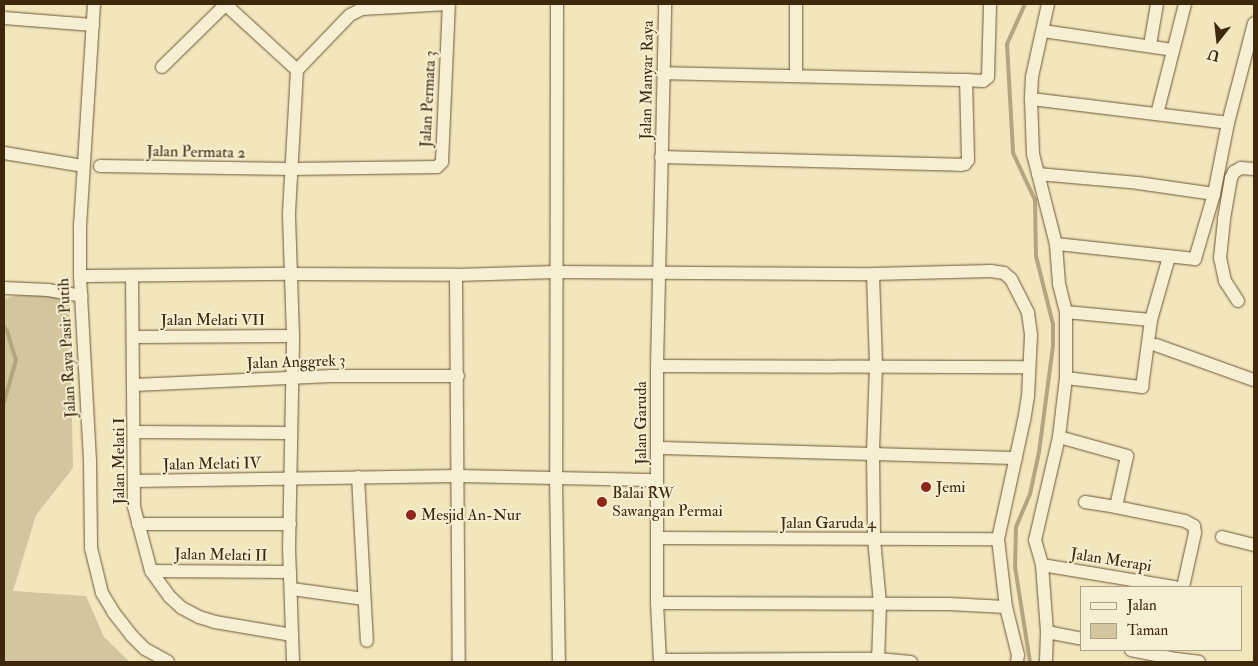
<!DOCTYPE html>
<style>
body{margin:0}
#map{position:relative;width:1258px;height:666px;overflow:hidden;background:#f2e6bc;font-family:"IM FELL Double Pica",serif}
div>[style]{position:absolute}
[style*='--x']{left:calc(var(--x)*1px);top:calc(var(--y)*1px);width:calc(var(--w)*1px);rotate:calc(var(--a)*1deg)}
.green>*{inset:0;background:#d3c69e}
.stream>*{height:4px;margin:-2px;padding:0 2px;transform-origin:2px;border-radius:2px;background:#b4a580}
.roads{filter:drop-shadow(0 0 1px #6a5837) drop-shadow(0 0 1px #6a5837)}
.minor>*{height:12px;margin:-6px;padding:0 6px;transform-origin:6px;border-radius:6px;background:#f7efd3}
.dots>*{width:14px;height:14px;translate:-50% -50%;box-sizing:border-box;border:2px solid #f7efd3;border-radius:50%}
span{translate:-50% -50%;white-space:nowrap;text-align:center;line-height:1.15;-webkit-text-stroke:4px #f7efd3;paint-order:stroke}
.street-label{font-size:16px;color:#3d280b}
.poi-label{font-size:16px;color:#3d280b}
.left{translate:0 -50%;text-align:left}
.frame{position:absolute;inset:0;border:5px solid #3d280b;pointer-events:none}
.legend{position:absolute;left:1080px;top:586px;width:162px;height:65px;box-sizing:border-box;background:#f7efd3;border:1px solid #ad9f83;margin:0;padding:6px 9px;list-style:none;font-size:15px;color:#3d280b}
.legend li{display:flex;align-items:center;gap:10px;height:25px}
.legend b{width:25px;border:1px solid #ad9f83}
.north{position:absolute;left:1193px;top:15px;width:50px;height:50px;-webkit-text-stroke:4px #f7efd3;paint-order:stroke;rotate:196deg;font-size:14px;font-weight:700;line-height:20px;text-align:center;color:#3d280b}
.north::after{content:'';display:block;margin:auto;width:18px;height:22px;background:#3d280b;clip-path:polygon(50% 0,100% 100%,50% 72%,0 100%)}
</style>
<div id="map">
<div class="green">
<div style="clip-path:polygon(69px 283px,73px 468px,36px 515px,13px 591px,86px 596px,104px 637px,130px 662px,4px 662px,4px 299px)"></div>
</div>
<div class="stream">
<div style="--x:1025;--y:4;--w:44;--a:114.2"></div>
<div style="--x:1007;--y:44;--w:109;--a:86.8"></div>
<div style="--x:1013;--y:153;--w:52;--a:64.9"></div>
<div style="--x:1035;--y:200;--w:56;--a:89"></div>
<div style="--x:1036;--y:256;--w:70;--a:76"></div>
<div style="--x:1053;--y:324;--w:22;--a:90"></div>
<div style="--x:1053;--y:346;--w:107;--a:97.5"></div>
<div style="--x:1039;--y:452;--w:43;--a:102.1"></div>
<div style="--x:1030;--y:494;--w:36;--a:113"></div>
<div style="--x:1016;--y:527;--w:40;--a:91.4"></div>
<div style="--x:1015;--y:567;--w:96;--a:81"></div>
<div style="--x:4;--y:327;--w:5;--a:53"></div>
<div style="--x:7;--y:331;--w:30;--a:73"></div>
<div style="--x:16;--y:360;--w:44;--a:105.9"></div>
</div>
<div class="roads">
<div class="minor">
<div style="--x:94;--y:4;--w:220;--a:93.6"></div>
<div style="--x:80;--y:224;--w:52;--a:90"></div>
<div style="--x:80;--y:276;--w:185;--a:86.9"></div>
<div style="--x:90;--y:461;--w:87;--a:89.3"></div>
<div style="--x:91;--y:548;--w:46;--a:76.3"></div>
<div style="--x:102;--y:593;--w:23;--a:59"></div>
<div style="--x:114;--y:613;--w:28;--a:52"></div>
<div style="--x:131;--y:635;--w:20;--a:45"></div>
<div style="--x:145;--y:649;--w:26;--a:29"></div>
<div style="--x:225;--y:4;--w:98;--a:42.5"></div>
<div style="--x:557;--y:4;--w:474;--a:90.1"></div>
<div style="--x:556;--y:478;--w:184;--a:89.1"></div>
<div style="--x:796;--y:4;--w:72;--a:90"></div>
<div style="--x:1048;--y:4;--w:75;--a:102.4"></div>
<div style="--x:1032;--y:77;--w:22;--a:93"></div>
<div style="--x:1031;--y:99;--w:55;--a:87.9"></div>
<div style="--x:1033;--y:154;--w:93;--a:75.7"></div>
<div style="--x:4;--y:18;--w:89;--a:4.5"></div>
<div style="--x:1043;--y:31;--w:131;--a:8.3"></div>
<div style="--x:1150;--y:45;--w:42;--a:-80.3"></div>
<div style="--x:162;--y:67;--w:90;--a:-44.5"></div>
<div style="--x:966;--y:80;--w:17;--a:3"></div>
<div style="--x:983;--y:81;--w:6;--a:-39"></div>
<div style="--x:988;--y:77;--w:73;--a:-88.4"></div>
<div style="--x:1031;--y:99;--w:198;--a:6.9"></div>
<div style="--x:1228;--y:123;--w:72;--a:101.2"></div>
<div style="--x:1214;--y:194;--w:68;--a:106.3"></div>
<div style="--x:1195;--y:259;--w:140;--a:-173.8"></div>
<div style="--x:1056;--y:244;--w:40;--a:85.7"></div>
<div style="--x:1059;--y:284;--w:29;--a:76"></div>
<div style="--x:1066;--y:312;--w:66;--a:90"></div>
<div style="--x:1066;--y:378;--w:59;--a:96.8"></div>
<div style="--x:1059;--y:437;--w:106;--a:103.1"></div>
<div style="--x:1035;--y:540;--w:26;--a:74"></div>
<div style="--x:1042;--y:565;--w:67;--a:85.7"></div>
<div style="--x:1047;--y:632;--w:30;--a:92"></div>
<div style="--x:1157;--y:114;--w:114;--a:-75.7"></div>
<div style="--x:1228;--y:123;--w:103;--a:-75.4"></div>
<div style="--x:4;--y:153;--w:80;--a:9.3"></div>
<div style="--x:661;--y:157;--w:299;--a:1.5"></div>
<div style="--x:960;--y:165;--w:5;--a:-11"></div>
<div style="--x:965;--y:164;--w:5;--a:-53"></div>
<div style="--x:968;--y:160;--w:80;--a:-91.4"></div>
<div style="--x:966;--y:80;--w:303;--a:-178.7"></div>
<div style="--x:100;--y:166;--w:191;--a:0.9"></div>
<div style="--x:291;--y:169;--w:146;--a:-0.8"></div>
<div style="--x:437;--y:167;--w:7;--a:-45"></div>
<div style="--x:442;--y:162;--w:158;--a:-87.5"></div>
<div style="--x:1038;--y:174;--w:100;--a:5.1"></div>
<div style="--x:1138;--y:183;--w:77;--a:8.2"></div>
<div style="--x:873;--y:274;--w:92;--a:88.1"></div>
<div style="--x:876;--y:366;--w:87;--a:92"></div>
<div style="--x:873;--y:453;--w:86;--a:89.3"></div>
<div style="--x:874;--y:539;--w:65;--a:84.7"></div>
<div style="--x:880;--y:604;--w:58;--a:92"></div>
<div style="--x:456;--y:275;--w:387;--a:89.6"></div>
<div style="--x:87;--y:276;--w:203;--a:-0.6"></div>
<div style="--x:290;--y:274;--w:166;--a:0.3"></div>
<div style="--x:456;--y:275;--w:100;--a:-1.7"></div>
<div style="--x:556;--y:272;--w:317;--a:0.4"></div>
<div style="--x:873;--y:274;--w:118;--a:-1.5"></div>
<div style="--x:991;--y:271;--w:13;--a:9"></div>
<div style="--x:1004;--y:273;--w:9;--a:41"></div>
<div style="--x:1011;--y:279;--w:38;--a:63"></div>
<div style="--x:1028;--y:313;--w:22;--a:82"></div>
<div style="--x:1031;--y:335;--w:61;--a:92.8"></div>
<div style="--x:1028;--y:396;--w:24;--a:99"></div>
<div style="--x:1024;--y:420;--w:122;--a:102.3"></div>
<div style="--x:998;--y:539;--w:68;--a:83.3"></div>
<div style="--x:1006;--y:607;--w:49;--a:76"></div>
<div style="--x:1018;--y:655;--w:7;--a:98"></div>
<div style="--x:132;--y:276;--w:231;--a:89.5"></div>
<div style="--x:134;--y:507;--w:66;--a:75.1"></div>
<div style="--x:151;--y:571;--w:32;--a:54"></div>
<div style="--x:170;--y:597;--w:16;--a:43"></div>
<div style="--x:182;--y:608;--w:19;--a:28"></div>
<div style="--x:199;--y:617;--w:17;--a:17"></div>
<div style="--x:215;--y:622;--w:78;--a:9.6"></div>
<div style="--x:4;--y:288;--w:44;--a:2.6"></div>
<div style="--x:48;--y:290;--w:34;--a:10"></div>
<div style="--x:1238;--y:301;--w:24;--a:-123"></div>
<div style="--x:1225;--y:281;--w:24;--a:-102"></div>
<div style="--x:1220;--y:258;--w:39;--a:-84"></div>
<div style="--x:1224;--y:219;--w:42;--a:-80.3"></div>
<div style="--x:1231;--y:178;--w:7;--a:-63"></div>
<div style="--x:1234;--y:172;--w:8;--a:-30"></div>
<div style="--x:1241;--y:168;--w:13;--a:4"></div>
<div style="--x:1066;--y:312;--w:85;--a:5.4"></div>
<div style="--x:133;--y:337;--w:160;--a:-0.4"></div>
<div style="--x:1156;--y:345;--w:104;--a:19.7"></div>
<div style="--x:657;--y:366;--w:371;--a:0.2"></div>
<div style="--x:1066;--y:378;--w:77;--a:6.8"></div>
<div style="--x:1142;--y:387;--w:68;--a:-82.3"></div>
<div style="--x:1151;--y:320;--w:66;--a:-74.1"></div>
<div style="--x:134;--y:385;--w:198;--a:-2.6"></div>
<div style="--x:332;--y:376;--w:126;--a:0"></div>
<div style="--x:134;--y:432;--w:157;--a:0.4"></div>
<div style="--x:1059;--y:437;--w:71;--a:15.6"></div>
<div style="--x:1127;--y:456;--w:52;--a:102.2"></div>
<div style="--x:1116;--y:507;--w:70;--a:11.5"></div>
<div style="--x:1185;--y:521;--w:10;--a:29"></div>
<div style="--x:1194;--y:526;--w:7;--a:82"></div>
<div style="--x:1195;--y:533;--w:55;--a:102.5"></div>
<div style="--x:659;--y:448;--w:357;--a:1.6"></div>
<div style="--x:358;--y:477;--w:164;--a:86.9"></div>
<div style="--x:134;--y:481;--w:324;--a:-0.9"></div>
<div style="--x:458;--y:476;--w:199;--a:1.2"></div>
<div style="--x:1085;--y:502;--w:31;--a:9"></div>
<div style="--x:138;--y:524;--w:152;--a:0"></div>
<div style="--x:1222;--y:537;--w:33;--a:14"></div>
<div style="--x:658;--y:538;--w:340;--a:0.2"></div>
<div style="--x:1042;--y:565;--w:135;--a:9.4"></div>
<div style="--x:151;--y:571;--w:139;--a:0.4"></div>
<div style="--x:292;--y:589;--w:73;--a:7.9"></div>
<div style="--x:657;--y:603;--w:292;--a:0.2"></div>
<div style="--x:949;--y:604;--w:57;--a:3"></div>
<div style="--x:1047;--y:632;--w:36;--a:11"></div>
<div style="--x:1131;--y:650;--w:46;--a:11.3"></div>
<div style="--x:1176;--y:659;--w:23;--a:7"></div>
<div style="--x:660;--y:660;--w:218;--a:-0.3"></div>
<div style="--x:878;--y:659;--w:33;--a:5"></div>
<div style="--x:293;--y:662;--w:112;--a:-92"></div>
<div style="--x:289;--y:550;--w:214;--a:-88.9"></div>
<div style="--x:293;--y:336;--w:123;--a:-91.9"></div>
<div style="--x:289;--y:213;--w:143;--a:-86.8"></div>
<div style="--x:297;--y:70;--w:76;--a:-46.1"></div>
<div style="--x:350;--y:15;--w:13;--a:-27"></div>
<div style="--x:362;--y:9;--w:86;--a:-3.3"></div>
<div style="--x:660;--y:662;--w:59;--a:-92.9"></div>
<div style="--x:657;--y:603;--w:237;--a:-90"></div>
<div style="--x:657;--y:366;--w:362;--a:-88.7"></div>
</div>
</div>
<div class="dots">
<div style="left:926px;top:487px;background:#8f2418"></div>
<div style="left:602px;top:502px;background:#8f2418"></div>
<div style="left:411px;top:515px;background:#8f2418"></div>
</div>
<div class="street-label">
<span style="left:647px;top:80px;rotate:-89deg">Jalan Manyar Raya</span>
<span style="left:428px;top:99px;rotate:-87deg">Jalan Permata 3</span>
<span style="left:196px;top:152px;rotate:1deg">Jalan Permata 2</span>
<span style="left:213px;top:320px">Jalan Melati VII</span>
<span style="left:67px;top:348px;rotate:-93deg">Jalan Raya Pasir Putih</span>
<span style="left:296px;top:362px;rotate:-2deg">Jalan Anggrek 3</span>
<span style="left:641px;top:423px;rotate:-90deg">Jalan Garuda</span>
<span style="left:119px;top:461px;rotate:-90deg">Jalan Melati I</span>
<span style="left:212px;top:464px;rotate:-1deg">Jalan Melati IV</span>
<span style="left:828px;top:523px">Jalan Garuda 4</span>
<span style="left:221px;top:555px;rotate:1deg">Jalan Melati II</span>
<span style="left:1111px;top:560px;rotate:9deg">Jalan Merapi</span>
</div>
<div class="poi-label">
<span class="left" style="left:936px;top:487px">Jemi</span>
<span class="left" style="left:612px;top:502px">Balai RW<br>Sawangan Permai</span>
<span class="left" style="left:421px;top:515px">Mesjid An-Nur</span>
</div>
<div class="frame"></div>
<ul class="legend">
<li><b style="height:6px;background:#f7efd3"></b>Jalan</li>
<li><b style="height:14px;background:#d3c69e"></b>Taman</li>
</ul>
<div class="north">U</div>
</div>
